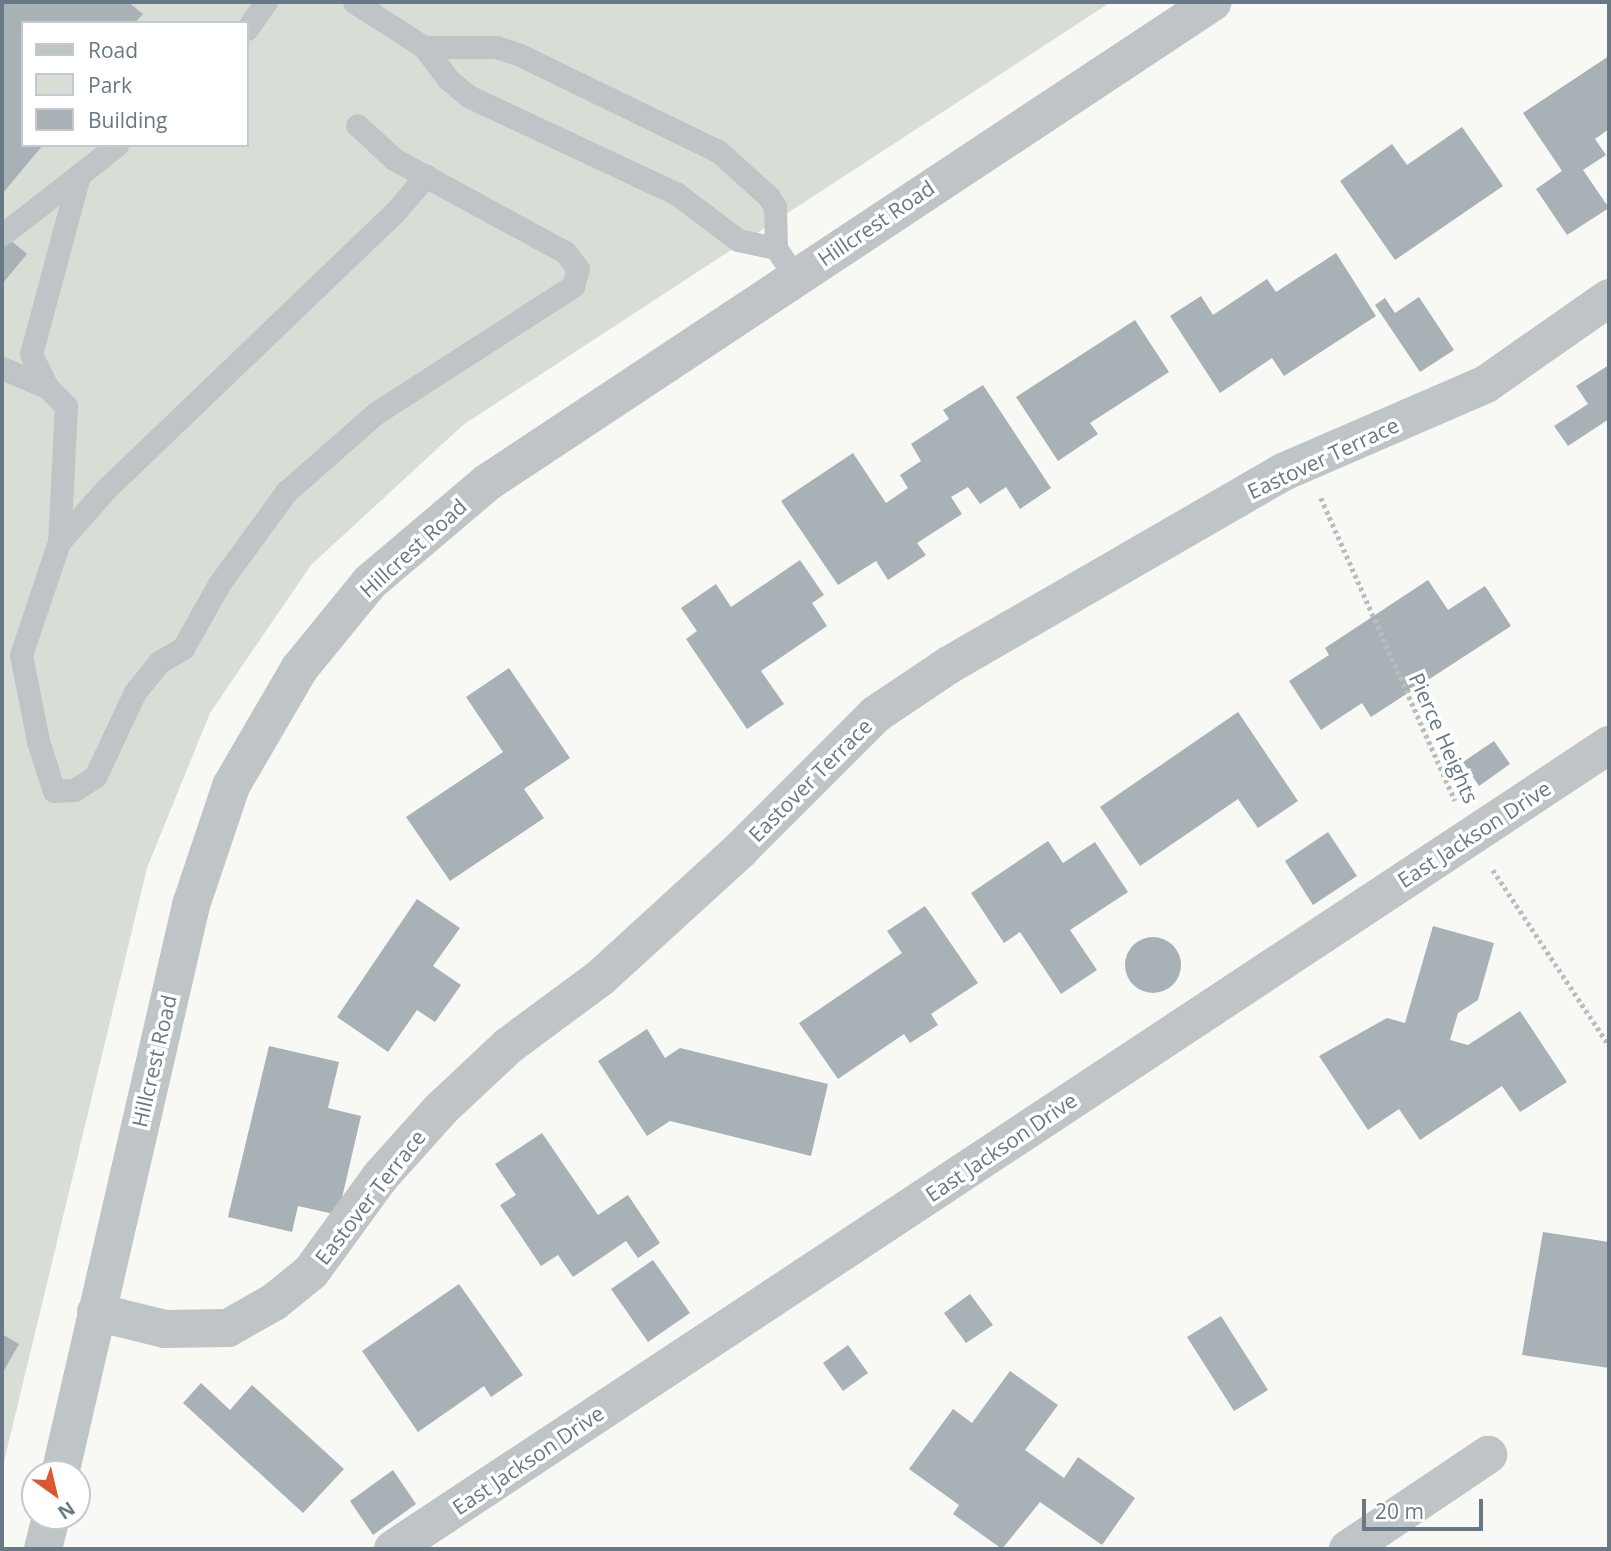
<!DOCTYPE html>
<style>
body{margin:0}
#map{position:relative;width:1611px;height:1551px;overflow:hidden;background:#f8f8f5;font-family:"Open Sans",sans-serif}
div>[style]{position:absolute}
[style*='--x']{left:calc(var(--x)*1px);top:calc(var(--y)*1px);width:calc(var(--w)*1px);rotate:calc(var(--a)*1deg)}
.green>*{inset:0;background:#d8ddd5}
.building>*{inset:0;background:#a8b1b6}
.round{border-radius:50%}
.path>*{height:4.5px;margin-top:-2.25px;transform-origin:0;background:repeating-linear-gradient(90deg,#babdbf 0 3.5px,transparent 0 7px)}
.service>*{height:23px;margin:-11.5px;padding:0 11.5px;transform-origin:11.5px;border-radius:11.5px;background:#bfc4c7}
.minor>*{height:38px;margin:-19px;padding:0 19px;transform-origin:19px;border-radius:19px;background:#bfc4c7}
.tertiary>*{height:38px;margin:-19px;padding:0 19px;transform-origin:19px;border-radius:19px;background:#bfc4c7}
span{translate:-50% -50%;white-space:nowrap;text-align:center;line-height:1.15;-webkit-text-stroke:7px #fff;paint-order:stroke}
.street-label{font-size:21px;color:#687985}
.frame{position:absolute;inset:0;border:4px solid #687985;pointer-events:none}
.legend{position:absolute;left:21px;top:21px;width:228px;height:126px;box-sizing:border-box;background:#fff;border:2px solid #c3c9ce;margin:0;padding:9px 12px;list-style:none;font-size:21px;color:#687985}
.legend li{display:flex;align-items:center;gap:14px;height:35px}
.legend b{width:35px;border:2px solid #c3c9ce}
.north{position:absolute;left:21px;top:1460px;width:70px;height:70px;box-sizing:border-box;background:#fff;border:2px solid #c3c9ce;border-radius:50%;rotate:146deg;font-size:19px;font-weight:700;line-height:28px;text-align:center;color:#687985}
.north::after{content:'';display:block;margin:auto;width:24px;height:32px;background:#dc5631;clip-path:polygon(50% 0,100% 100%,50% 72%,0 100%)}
.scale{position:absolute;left:1362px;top:1499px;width:121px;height:32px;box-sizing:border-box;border:4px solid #687985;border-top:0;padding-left:9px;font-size:21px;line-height:24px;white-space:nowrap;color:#687985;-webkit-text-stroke:5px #fff;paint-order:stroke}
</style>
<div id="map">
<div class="green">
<div style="clip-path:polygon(evenodd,2px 2px,1111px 2px,463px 425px,311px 565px,210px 713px,147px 868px,2px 1470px,2px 2px,23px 23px,247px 23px,247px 145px,23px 145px,23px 23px)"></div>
</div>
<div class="building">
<div style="clip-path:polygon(2px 2px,128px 2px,143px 14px,135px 23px,23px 23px,23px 145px,43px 145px,2px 194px)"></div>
<div style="clip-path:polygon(1609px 56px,1609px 129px,1595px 139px,1606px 155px,1583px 170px,1609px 208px,1567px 235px,1536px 189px,1562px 171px,1523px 113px)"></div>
<div style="clip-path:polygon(1462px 127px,1503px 186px,1395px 260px,1340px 181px,1392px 144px,1407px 165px)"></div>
<div style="clip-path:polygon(2px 233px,27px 254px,2px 284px)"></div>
<div style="clip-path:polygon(1336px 253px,1376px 316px,1284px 376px,1272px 358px,1220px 393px,1170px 316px,1201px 296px,1213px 315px,1267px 279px,1276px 292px)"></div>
<div style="clip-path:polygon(1419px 297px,1454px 350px,1420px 372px,1375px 305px,1385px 298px,1395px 313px)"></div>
<div style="clip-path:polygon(1135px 320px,1169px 372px,1090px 423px,1098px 434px,1058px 461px,1016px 397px)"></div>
<div style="clip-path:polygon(1609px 365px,1609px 419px,1568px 446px,1554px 426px,1588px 404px,1576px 386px)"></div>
<div style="clip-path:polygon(983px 385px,1051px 488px,1020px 509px,1006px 487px,980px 504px,968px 487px,951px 497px,962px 514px,917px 543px,926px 555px,888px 580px,876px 561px,838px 585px,781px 501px,853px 453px,886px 503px,908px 488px,900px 475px,921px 461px,911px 444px,949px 419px,943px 410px)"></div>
<div style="clip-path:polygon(800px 560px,824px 595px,812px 603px,827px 626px,761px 671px,784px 704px,747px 729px,686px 639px,697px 631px,681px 608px,716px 584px,731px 607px)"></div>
<div style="clip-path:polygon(1428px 580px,1448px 610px,1485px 586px,1511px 626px,1371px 717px,1362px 703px,1321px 730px,1289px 681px,1329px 655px,1325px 648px)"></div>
<div style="clip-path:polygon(509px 668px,570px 758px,524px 789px,544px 818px,450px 881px,406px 817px,503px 752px,466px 697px)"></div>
<div style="clip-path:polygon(1238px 712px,1298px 801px,1258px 828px,1238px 799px,1140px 866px,1100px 807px)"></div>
<div style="clip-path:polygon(1494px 741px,1510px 764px,1479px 786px,1463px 762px)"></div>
<div style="clip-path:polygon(1328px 832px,1357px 876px,1313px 905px,1285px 861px)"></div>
<div style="clip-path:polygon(1048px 841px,1063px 863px,1095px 842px,1128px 892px,1070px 930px,1097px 970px,1061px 994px,1020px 932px,1004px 943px,971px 893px)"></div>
<div style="clip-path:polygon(417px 899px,460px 928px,433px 966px,461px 985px,435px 1022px,417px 1010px,388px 1052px,337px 1017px)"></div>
<div style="clip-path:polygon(925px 906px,978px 983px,931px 1014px,938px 1025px,910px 1043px,904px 1034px,838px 1079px,799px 1023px,902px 953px,887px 931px)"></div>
<div style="clip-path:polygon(1433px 926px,1494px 943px,1478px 1000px,1458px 1013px,1450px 1040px,1468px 1045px,1520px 1011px,1567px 1082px,1520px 1112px,1502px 1086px,1420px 1140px,1399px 1109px,1368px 1130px,1319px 1056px,1387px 1018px,1405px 1023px)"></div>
<div class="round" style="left:1125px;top:937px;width:56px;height:56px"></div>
<div style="clip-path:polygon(647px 1029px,665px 1058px,680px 1048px,828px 1084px,811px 1156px,670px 1121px,647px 1136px,598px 1061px)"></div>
<div style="clip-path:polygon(269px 1046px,339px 1062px,328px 1108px,361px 1116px,338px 1215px,298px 1206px,292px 1232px,228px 1217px)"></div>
<div style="clip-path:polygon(542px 1133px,598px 1215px,628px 1195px,660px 1243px,638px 1258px,626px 1241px,573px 1277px,558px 1255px,541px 1266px,500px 1205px,516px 1195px,495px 1164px)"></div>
<div style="clip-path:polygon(1543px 1232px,1609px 1242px,1609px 1368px,1522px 1355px)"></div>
<div style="clip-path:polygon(653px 1260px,690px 1313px,648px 1342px,611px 1289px)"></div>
<div style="clip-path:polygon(459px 1284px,523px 1375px,491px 1397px,484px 1386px,418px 1432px,362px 1351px)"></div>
<div style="clip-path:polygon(970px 1294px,993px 1325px,966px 1343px,944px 1313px)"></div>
<div style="clip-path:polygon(1221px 1316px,1268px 1390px,1234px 1411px,1187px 1337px)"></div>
<div style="clip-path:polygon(2px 1334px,19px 1344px,2px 1374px)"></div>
<div style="clip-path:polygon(848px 1345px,868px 1373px,843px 1391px,823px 1363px)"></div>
<div style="clip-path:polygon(1010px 1371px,1058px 1405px,1025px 1450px,1064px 1478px,1078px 1457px,1135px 1498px,1102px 1545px,1040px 1502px,1002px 1549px,953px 1514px,959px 1505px,909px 1469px,953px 1409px,972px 1423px)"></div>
<div style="clip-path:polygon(201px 1383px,230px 1410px,252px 1385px,344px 1469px,303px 1513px,183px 1403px)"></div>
<div style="clip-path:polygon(393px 1470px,416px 1504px,373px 1535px,350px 1501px)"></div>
</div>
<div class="path">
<div style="--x:1321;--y:498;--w:331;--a:66.1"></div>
<div style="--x:1493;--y:870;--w:210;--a:56.5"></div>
</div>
<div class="service">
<div style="--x:354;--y:2;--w:83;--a:32.7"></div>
<div style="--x:424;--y:47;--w:40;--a:53"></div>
<div style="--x:448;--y:79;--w:26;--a:40"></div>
<div style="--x:468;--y:96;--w:231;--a:25.1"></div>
<div style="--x:677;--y:194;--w:76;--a:37"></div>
<div style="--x:738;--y:240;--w:39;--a:12"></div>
<div style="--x:247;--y:29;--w:33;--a:-55"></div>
<div style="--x:424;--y:47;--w:72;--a:0"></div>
<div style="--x:496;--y:47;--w:25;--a:18"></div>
<div style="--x:520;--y:55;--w:220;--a:25.9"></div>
<div style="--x:718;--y:151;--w:69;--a:42"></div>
<div style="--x:769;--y:197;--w:12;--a:59"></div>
<div style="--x:775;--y:207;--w:41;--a:88.6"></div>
<div style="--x:776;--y:248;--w:35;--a:57"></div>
<div style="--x:117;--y:145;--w:48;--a:141.7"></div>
<div style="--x:79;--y:175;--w:185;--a:105"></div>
<div style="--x:31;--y:354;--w:37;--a:64"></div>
<div style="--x:47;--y:387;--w:27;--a:45"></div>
<div style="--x:66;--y:406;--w:136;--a:92.9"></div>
<div style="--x:59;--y:542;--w:119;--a:108.6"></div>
<div style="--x:21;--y:655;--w:88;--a:78.8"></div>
<div style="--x:38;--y:741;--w:52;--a:72.3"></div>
<div style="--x:54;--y:791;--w:20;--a:-3"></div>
<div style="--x:74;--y:790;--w:25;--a:-32"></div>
<div style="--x:95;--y:777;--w:94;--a:-64.8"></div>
<div style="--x:135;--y:692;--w:38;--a:-51"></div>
<div style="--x:159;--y:662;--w:28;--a:-30"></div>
<div style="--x:183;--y:648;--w:73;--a:-60.6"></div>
<div style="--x:219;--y:584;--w:114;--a:-53.9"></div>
<div style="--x:286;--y:492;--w:120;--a:-41.3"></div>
<div style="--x:376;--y:413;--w:234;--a:-32.8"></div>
<div style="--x:573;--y:286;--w:18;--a:-74"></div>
<div style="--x:578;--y:269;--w:21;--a:-127"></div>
<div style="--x:565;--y:252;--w:195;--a:-151.5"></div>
<div style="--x:394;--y:159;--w:50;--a:-137.4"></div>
<div style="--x:3;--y:234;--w:96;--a:-37.8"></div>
<div style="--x:2;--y:368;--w:49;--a:22.9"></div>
<div style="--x:59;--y:542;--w:72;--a:-48.4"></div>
<div style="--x:107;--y:488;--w:399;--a:-43.8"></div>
<div style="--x:395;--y:212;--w:48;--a:-49.3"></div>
</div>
<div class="minor">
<div style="--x:96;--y:1312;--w:71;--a:13.8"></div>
<div style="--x:165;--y:1329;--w:63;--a:-0.9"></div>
<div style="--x:228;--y:1328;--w:53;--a:-29.5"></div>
<div style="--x:274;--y:1302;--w:48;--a:-39"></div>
<div style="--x:311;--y:1272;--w:117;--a:-54"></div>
<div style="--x:380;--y:1177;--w:91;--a:-48.1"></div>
<div style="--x:441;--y:1109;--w:92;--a:-43.2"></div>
<div style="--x:508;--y:1046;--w:114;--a:-36.5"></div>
<div style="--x:600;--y:978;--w:190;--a:-42.4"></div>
<div style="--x:740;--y:850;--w:192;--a:-45"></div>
<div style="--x:876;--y:714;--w:88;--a:-33.9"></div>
<div style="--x:949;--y:665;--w:386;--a:-30"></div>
<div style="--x:1283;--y:472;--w:221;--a:-23.4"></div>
<div style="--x:1486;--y:384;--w:150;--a:-35"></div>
<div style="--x:393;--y:1549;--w:1458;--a:-33.47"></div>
<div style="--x:1348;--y:1549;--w:169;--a:-33.9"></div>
</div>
<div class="tertiary">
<div style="--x:60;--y:1474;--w:584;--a:-77.03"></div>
<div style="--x:191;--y:905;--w:126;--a:-71.4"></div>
<div style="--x:231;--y:786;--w:135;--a:-59.8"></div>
<div style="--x:299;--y:669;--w:112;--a:-50.8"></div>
<div style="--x:370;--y:582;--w:155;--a:-40.3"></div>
<div style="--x:488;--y:482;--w:869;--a:-33.51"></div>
<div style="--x:43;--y:1549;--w:34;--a:-76"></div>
</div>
<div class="street-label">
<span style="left:876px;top:223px;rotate:-34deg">Hillcrest Road</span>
<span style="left:1323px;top:458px;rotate:-25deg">Eastover Terrace</span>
<span style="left:413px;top:548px;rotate:-42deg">Hillcrest Road</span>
<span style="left:1444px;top:738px;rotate:66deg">Pierce Heights</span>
<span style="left:810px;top:780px;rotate:-45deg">Eastover Terrace</span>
<span style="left:1474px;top:834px;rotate:-33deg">East Jackson Drive</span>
<span style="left:154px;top:1061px;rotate:-77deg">Hillcrest Road</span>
<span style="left:1001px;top:1147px;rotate:-34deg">East Jackson Drive</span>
<span style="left:370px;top:1197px;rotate:-52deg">Eastover Terrace</span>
<span style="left:528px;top:1460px;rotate:-34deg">East Jackson Drive</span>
</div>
<div class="frame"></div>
<ul class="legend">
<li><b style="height:9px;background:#bfc4c7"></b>Road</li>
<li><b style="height:19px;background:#d8ddd5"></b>Park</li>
<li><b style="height:19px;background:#a8b1b6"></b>Building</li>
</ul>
<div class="north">N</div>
<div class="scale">20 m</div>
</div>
